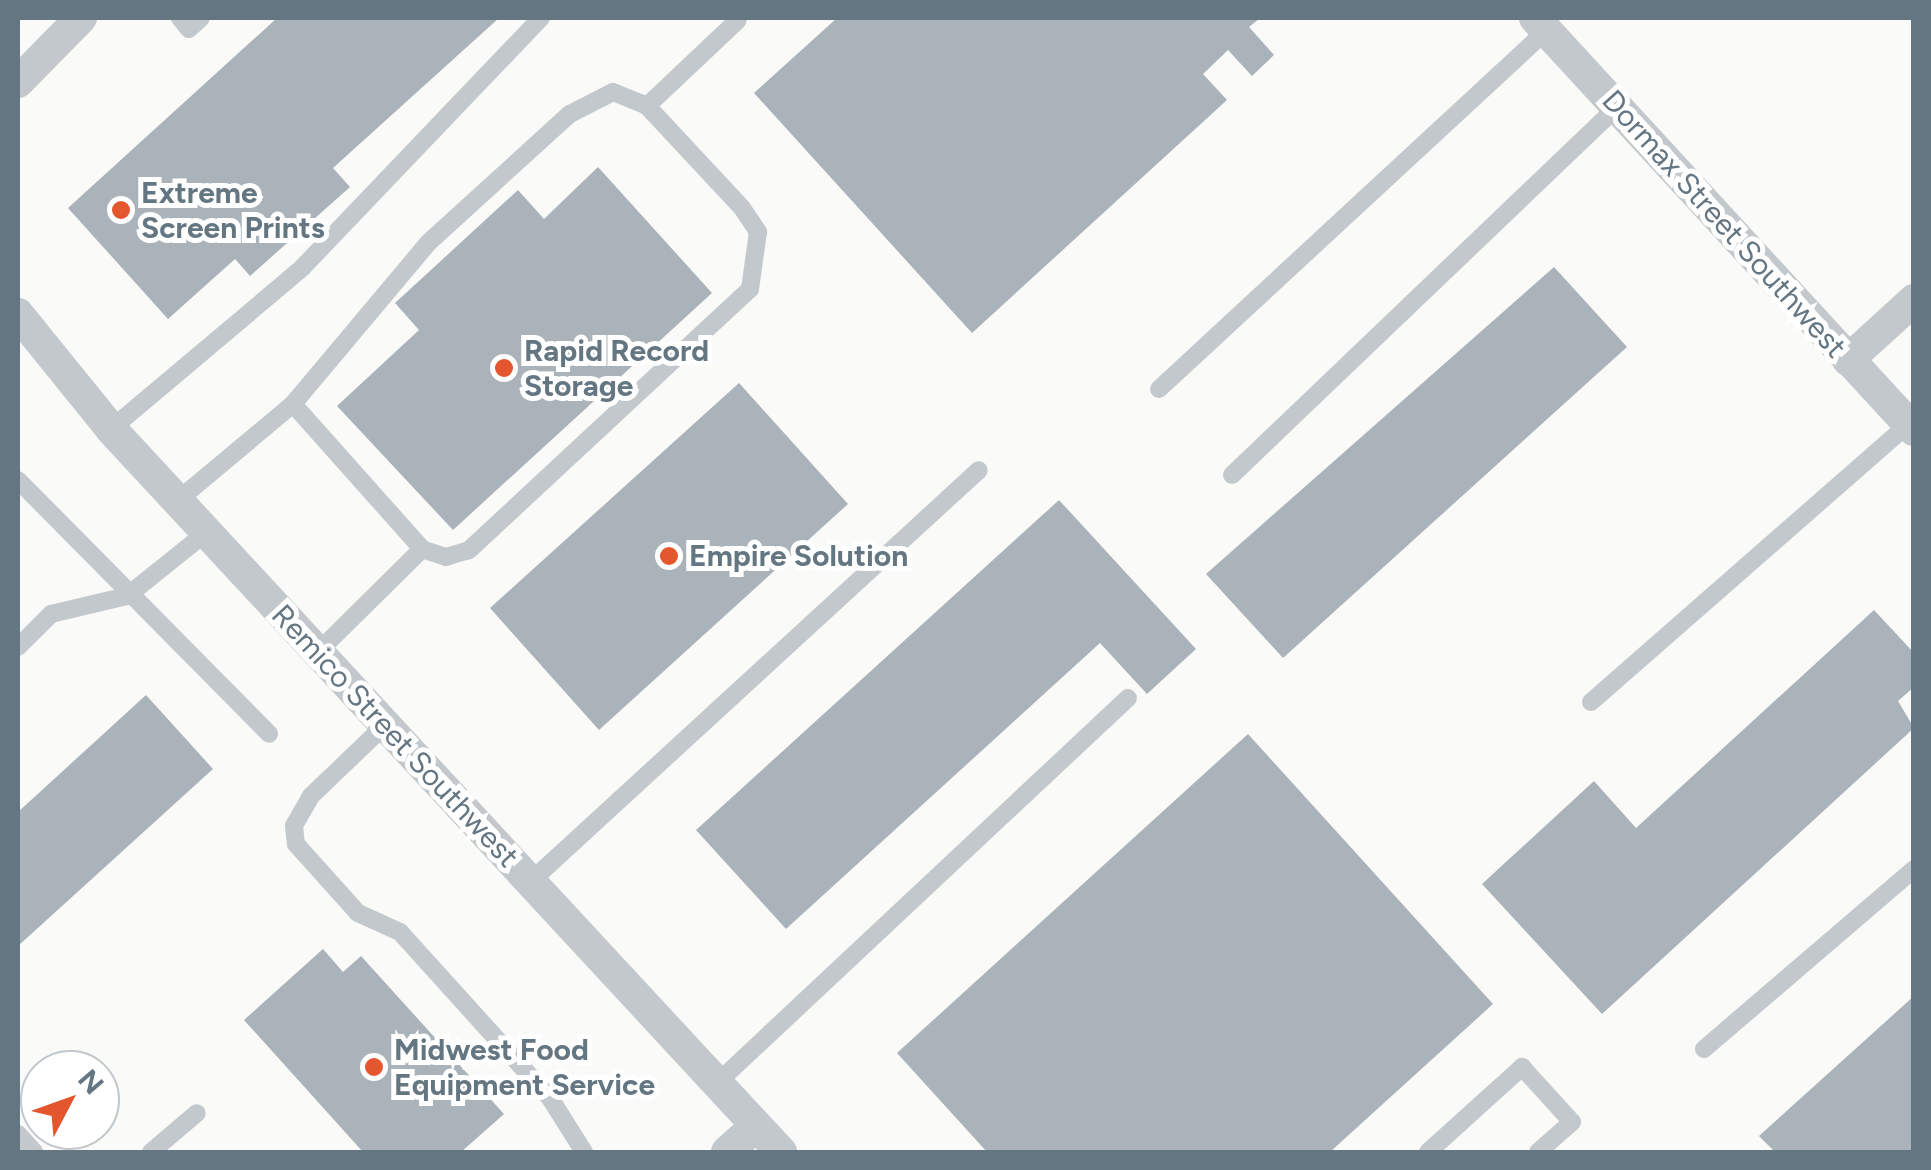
<!DOCTYPE html>
<style>
body{margin:0}
#map{position:relative;width:1931px;height:1170px;overflow:hidden;background:#fafaf8;font-family:Figtree,sans-serif}
div>[style]{position:absolute}
[style*='--x']{left:calc(var(--x)*1px);top:calc(var(--y)*1px);width:calc(var(--w)*1px);rotate:calc(var(--a)*1deg)}
.building>*{inset:0;background:#aab3b9}
.service>*{height:18px;margin:-9px;padding:0 9px;transform-origin:9px;border-radius:9px;background:#c3c8cc}
.minor>*{height:32px;margin:-16px;padding:0 16px;transform-origin:16px;border-radius:16px;background:#c3c8cc}
.dots>*{width:28px;height:28px;translate:-50% -50%;box-sizing:border-box;border:5px solid #fff;border-radius:50%}
span{translate:-50% -50%;white-space:nowrap;text-align:center;line-height:1.15;-webkit-text-stroke:10px #fff;paint-order:stroke}
.poi-label{font-size:30px;color:#657683;font-weight:700}
.left{translate:0 -50%;text-align:left}
.street-label{font-size:30px;color:#657683}
.frame{position:absolute;inset:0;border:20px solid #657683;pointer-events:none}
.north{position:absolute;left:20px;top:1050px;width:100px;height:100px;box-sizing:border-box;background:#fff;border:2px solid #c1c8cd;border-radius:50%;rotate:49deg;font-size:28px;font-weight:700;line-height:40px;text-align:center;color:#657683}
.north::after{content:'';display:block;margin:auto;width:35px;height:45px;background:#e4572e;clip-path:polygon(50% 0,100% 100%,50% 72%,0 100%)}
</style>
<div id="map">
<div class="building">
<div style="clip-path:polygon(277px 18px,499px 18px,333px 168px,350px 187px,250px 276px,235px 259px,168px 319px,68px 208px)"></div>
<div style="clip-path:polygon(837px 18px,1260px 18px,1249px 27px,1274px 55px,1252px 76px,1228px 50px,1203px 74px,1227px 100px,972px 333px,754px 93px)"></div>
<div style="clip-path:polygon(598px 167px,712px 293px,453px 530px,337px 406px,419px 330px,395px 303px,518px 190px,544px 219px)"></div>
<div style="clip-path:polygon(1554px 267px,1627px 347px,1283px 658px,1206px 574px)"></div>
<div style="clip-path:polygon(739px 383px,848px 504px,599px 730px,490px 608px)"></div>
<div style="clip-path:polygon(1059px 500px,1196px 649px,1147px 694px,1100px 643px,786px 929px,696px 830px)"></div>
<div style="clip-path:polygon(1874px 610px,1914px 653px,1914px 687px,1898px 701px,1914px 728px,1602px 1014px,1482px 884px,1594px 781px,1636px 828px)"></div>
<div style="clip-path:polygon(146px 695px,213px 769px,18px 946px,18px 812px)"></div>
<div style="clip-path:polygon(1248px 734px,1493px 1004px,1330px 1152px,987px 1152px,897px 1053px)"></div>
<div style="clip-path:polygon(323px 949px,343px 972px,361px 956px,504px 1114px,461px 1152px,363px 1152px,244px 1020px)"></div>
<div style="clip-path:polygon(1914px 996px,1914px 1152px,1775px 1152px,1759px 1136px)"></div>
</div>
<div class="service">
<div style="--x:180;--y:18;--w:14;--a:51"></div>
<div style="--x:189;--y:29;--w:16;--a:-43"></div>
<div style="--x:647;--y:106;--w:125;--a:-43.4"></div>
<div style="--x:1159;--y:389;--w:529;--a:-42.78"></div>
<div style="--x:293;--y:404;--w:210;--a:-50"></div>
<div style="--x:428;--y:243;--w:192;--a:-42.3"></div>
<div style="--x:570;--y:114;--w:48;--a:-27.1"></div>
<div style="--x:613;--y:92;--w:37;--a:22"></div>
<div style="--x:647;--y:106;--w:139;--a:47"></div>
<div style="--x:742;--y:208;--w:29;--a:56"></div>
<div style="--x:758;--y:232;--w:58;--a:98"></div>
<div style="--x:750;--y:289;--w:384;--a:137.1"></div>
<div style="--x:469;--y:550;--w:24;--a:163"></div>
<div style="--x:446;--y:557;--w:25;--a:-162"></div>
<div style="--x:111;--y:429;--w:250;--a:-40.1"></div>
<div style="--x:302;--y:268;--w:346;--a:-46.3"></div>
<div style="--x:1232;--y:475;--w:533;--a:-43.71"></div>
<div style="--x:18;--y:480;--w:357;--a:45.3"></div>
<div style="--x:177;--y:501;--w:151;--a:-39.9"></div>
<div style="--x:293;--y:404;--w:194;--a:48.3"></div>
<div style="--x:422;--y:549;--w:146;--a:135.3"></div>
<div style="--x:18;--y:647;--w:47;--a:-45"></div>
<div style="--x:51;--y:614;--w:78;--a:-13.3"></div>
<div style="--x:127;--y:596;--w:102;--a:-38.7"></div>
<div style="--x:1591;--y:702;--w:422;--a:-41.2"></div>
<div style="--x:385;--y:725;--w:103;--a:136.2"></div>
<div style="--x:311;--y:796;--w:34;--a:120"></div>
<div style="--x:294;--y:826;--w:18;--a:84"></div>
<div style="--x:296;--y:844;--w:93;--a:48.1"></div>
<div style="--x:358;--y:913;--w:46;--a:24.3"></div>
<div style="--x:400;--y:932;--w:224;--a:47.9"></div>
<div style="--x:550;--y:1098;--w:64;--a:57.8"></div>
<div style="--x:530;--y:882;--w:609;--a:-42.54"></div>
<div style="--x:1704;--y:1049;--w:277;--a:-40.6"></div>
<div style="--x:717;--y:1083;--w:563;--a:-43.13"></div>
<div style="--x:18;--y:1134;--w:24;--a:48"></div>
<div style="--x:151;--y:1152;--w:60;--a:-40.3"></div>
<div style="--x:1428;--y:1152;--w:127;--a:-42.1"></div>
<div style="--x:1522;--y:1067;--w:74;--a:47.7"></div>
<div style="--x:1572;--y:1122;--w:45;--a:138.6"></div>
</div>
<div class="minor">
<div style="--x:1535;--y:18;--w:560;--a:47.39"></div>
<div style="--x:18;--y:82;--w:90;--a:-45.5"></div>
<div style="--x:18;--y:314;--w:148;--a:51"></div>
<div style="--x:111;--y:429;--w:986;--a:47.18"></div>
<div style="--x:1848;--y:360;--w:89;--a:-42.3"></div>
<div style="--x:727;--y:1152;--w:39;--a:-42"></div>
</div>
<div class="dots">
<div style="left:121px;top:210px;background:#e4572e"></div>
<div style="left:504px;top:368px;background:#e4572e"></div>
<div style="left:669px;top:556px;background:#e4572e"></div>
<div style="left:374px;top:1067px;background:#e4572e"></div>
</div>
<div class="poi-label">
<span class="left" style="left:141px;top:210px">Extreme<br>Screen Prints</span>
<span class="left" style="left:524px;top:368px">Rapid Record<br>Storage</span>
<span class="left" style="left:689px;top:556px">Empire Solution</span>
<span class="left" style="left:394px;top:1067px">Midwest Food<br>Equipment Service</span>
</div>
<div class="street-label">
<span style="left:1724px;top:224px;rotate:48deg">Dormax Street Southwest</span>
<span style="left:395px;top:736px;rotate:47deg">Remico Street Southwest</span>
</div>
<div class="frame"></div>
<div class="north">N</div>
</div>
